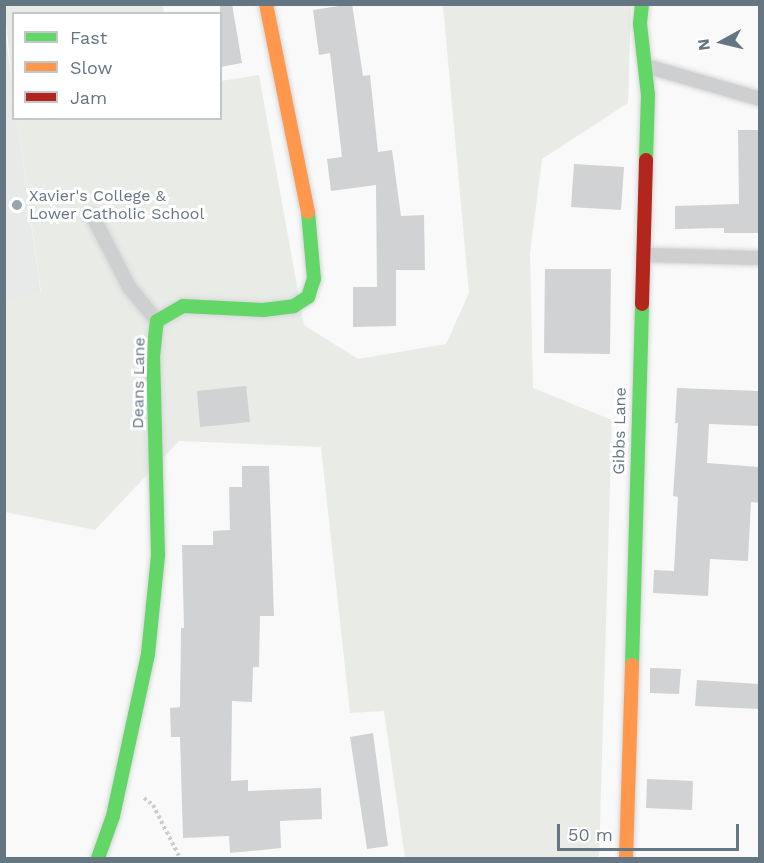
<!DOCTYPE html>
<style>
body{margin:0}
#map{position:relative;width:764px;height:863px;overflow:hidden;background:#f9f9f9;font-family:"Work Sans",sans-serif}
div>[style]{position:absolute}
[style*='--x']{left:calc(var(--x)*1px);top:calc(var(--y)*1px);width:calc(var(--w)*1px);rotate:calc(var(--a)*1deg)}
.built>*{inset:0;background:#e8e9e9}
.green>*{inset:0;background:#e8ebe6}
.building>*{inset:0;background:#d0d2d3}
.path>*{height:4px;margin-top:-2px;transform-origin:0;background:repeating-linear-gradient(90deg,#cbcccd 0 3px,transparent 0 6px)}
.roads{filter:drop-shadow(0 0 2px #d5d6d7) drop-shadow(0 0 2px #d5d6d7)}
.lane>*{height:14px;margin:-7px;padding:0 7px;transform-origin:7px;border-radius:7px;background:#cecfd0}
.fast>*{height:14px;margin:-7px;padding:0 7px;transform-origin:7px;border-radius:7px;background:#63d668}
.slow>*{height:14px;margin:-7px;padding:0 7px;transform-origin:7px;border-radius:7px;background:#ff974d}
.jam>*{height:14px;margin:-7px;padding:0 7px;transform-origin:7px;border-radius:7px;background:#b3261e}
.dots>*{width:16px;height:16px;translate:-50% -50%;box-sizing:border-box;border:3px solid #fff;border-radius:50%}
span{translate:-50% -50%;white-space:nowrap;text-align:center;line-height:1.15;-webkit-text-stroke:6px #fff;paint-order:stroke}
.poi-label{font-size:16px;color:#657683}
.left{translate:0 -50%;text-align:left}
.street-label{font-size:16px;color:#657683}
.frame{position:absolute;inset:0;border:6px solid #657683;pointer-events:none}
.legend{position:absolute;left:12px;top:12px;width:210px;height:108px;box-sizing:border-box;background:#fff;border:2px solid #c1c8cd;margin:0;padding:8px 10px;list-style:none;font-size:18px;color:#657683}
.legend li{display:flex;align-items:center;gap:12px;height:30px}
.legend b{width:30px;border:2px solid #c1c8cd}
.north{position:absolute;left:692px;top:12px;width:60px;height:60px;-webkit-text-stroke:4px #fff;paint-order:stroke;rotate:262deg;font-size:16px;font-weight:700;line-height:24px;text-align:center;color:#657683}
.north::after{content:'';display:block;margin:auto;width:21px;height:27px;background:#657683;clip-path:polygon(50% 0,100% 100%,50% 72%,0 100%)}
.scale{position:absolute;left:557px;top:824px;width:182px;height:27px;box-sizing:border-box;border:3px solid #657683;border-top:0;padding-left:8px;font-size:18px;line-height:21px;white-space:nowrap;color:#657683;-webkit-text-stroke:4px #fff;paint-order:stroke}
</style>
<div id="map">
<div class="built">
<div style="clip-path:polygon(4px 23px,13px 90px,14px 118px,17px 119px,52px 376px,4px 447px)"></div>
</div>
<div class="green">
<div style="clip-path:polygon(4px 5px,163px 5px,164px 13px,14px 14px,13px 90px)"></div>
<div style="clip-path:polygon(443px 5px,631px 5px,628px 103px,542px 159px,530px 253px,533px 388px,612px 420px,599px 858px,405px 858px,384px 711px,350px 713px,321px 447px,179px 441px,95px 530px,5px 512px,5px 301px,41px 292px,17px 119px,220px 118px,221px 81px,259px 75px,304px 325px,358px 359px,446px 344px,469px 293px)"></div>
</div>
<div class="building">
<div style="clip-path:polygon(220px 4px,232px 4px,242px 63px,220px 67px)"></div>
<div style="clip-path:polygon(352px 4px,363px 76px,370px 75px,378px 152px,392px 150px,401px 216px,424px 215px,425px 270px,396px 270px,396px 326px,353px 327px,353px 287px,377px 287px,376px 185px,331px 191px,327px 159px,342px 157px,330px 53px,319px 55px,313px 10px)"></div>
<div style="clip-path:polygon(738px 130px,759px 130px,759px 233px,724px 233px,724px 228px,675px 229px,675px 206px,739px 204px)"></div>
<div style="clip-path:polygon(574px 164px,624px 167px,621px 210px,571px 207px)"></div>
<div style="clip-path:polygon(545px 269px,611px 269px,610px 354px,544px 353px)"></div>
<div style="clip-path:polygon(246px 386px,250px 422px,200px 427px,197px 391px)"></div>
<div style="clip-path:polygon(677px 388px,759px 391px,759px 426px,709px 424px,707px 463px,759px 467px,759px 503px,751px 502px,748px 561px,710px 559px,708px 596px,653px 593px,654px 570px,674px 571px,678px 497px,673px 496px,678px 423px,675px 423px)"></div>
<div style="clip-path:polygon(242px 466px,269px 466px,274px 616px,260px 616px,259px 667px,253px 667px,252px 702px,232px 701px,231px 781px,248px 780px,248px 791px,321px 788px,322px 819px,280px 821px,281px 848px,230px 853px,229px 836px,183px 838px,180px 737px,171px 737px,170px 708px,180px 707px,181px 628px,184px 628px,182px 545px,213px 545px,213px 531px,230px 530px,229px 487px,242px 487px)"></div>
<div style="clip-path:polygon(650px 668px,681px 669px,679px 694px,650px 693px)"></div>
<div style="clip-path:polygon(697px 680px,759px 684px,759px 709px,695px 706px)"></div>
<div style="clip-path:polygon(373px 733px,388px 846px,367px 849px,350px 737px)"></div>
<div style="clip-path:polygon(647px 779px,693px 781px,692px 810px,646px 808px)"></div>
</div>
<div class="path">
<div style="--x:144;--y:798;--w:11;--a:38"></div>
<div style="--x:153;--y:805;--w:59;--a:63"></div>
</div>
<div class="roads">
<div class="lane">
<div style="--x:646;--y:66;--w:119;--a:16.1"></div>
<div style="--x:92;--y:215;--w:81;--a:62.8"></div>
<div style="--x:129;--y:287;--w:44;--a:50.5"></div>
<div style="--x:643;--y:255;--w:117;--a:1.5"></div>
</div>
<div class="fast">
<div style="--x:642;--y:4;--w:20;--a:96"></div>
<div style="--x:640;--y:24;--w:71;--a:83.6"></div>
<div style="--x:648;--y:95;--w:65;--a:91.8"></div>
<div style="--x:632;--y:665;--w:361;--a:-88.4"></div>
<div style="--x:98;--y:858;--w:45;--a:-70.3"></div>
<div style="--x:113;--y:816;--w:166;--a:-77.8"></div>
<div style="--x:148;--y:654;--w:100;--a:-84.2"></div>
<div style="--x:158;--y:555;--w:198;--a:-91.4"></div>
<div style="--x:153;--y:357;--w:36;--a:-84"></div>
<div style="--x:157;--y:321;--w:30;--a:-30"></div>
<div style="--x:183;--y:306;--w:80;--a:2.9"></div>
<div style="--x:263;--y:310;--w:31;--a:-7"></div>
<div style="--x:294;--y:306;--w:17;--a:-33"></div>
<div style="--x:308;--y:297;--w:19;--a:-72"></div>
<div style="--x:314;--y:279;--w:67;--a:-95.1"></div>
</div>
<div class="slow">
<div style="--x:266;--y:4;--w:212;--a:78.6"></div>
<div style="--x:626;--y:858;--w:193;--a:-88.2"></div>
</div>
<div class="jam">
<div style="--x:642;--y:304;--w:144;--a:-88.4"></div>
</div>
</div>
<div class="dots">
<div style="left:17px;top:205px;background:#99a4ac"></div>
</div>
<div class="poi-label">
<span class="left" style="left:29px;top:205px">Xavier's College &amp;<br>Lower Catholic School</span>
</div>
<div class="street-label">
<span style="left:139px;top:383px;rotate:-89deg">Deans Lane</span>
<span style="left:620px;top:431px;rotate:-89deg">Gibbs Lane</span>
</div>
<div class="frame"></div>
<ul class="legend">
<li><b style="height:8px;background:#63d668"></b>Fast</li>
<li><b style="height:8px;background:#ff974d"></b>Slow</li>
<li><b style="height:8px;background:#b3261e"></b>Jam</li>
</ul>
<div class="north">N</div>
<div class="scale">50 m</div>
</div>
